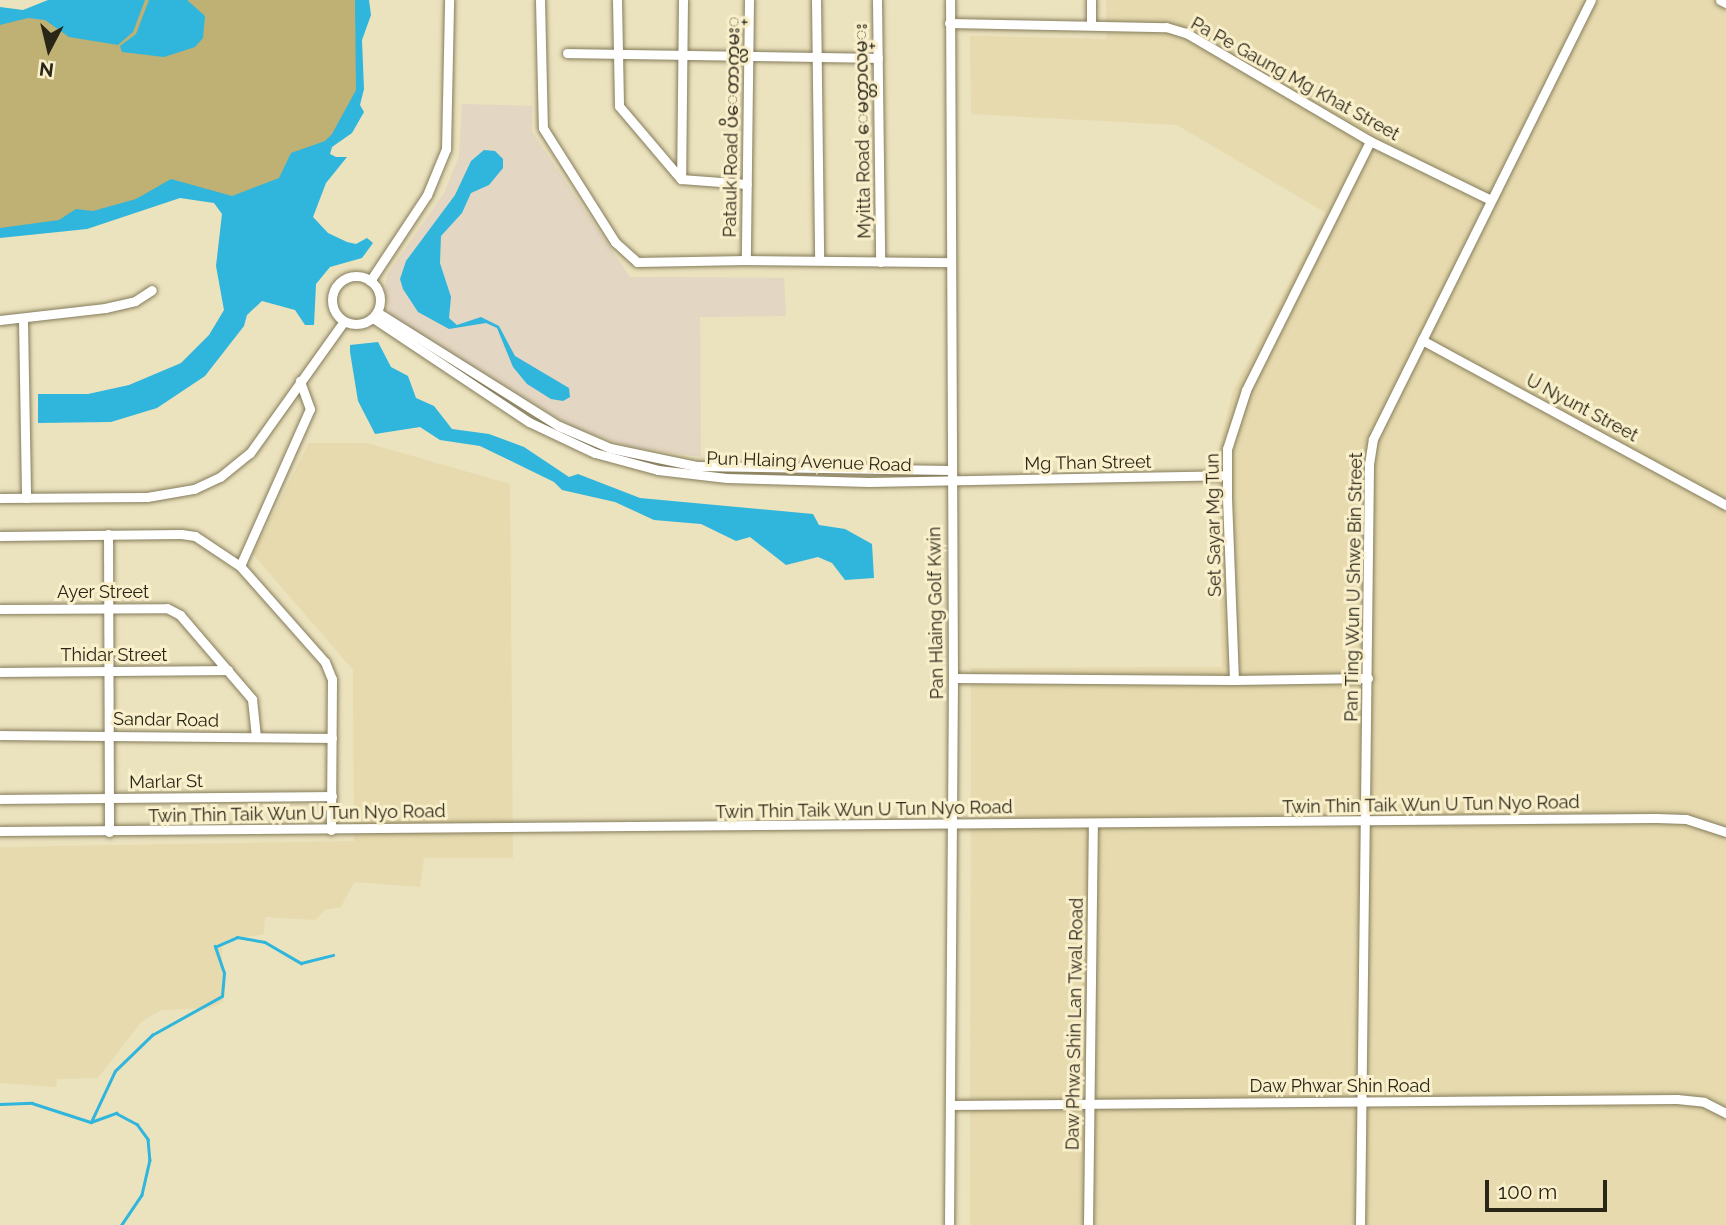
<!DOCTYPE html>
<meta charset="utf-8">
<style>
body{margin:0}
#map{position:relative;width:1726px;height:1225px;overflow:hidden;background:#ebe2be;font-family:Raleway,"Noto Sans Myanmar",sans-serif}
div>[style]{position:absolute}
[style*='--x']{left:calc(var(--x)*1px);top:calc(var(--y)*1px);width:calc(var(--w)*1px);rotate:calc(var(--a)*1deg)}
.built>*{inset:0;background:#e6daae}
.medical>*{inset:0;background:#e3d6c2}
.green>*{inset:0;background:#bfb073}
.water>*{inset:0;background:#30b5dc}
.stream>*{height:2.5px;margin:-1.25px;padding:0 1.25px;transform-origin:1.25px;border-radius:1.25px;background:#30b5dc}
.roads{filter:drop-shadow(0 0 2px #857c5b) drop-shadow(0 0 2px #857c5b)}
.minor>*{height:9px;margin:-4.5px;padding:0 4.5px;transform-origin:4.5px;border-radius:4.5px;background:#fff}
.minor>.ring{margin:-4.5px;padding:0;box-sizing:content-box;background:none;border:9px solid #fff;border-radius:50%}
span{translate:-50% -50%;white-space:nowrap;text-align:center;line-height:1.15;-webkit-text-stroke:6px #f9efcb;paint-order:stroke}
.street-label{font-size:18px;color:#292517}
.north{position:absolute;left:14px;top:14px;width:70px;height:70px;-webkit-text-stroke:5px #f9efcb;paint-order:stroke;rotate:187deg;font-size:19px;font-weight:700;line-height:28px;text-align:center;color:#292517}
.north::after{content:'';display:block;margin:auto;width:24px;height:32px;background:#292517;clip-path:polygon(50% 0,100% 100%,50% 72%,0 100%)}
.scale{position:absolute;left:1485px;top:1180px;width:122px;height:32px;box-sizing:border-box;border:4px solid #292517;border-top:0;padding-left:9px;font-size:21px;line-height:24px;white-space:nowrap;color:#292517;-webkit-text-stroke:5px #f9efcb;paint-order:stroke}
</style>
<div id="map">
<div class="built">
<div style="clip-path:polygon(1106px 0,1726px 0,1726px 1225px,970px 1225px,971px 668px,1222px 667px,1216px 461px,1233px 391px,1326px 213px,1177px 125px,971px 114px,970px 36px,1107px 39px)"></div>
<div style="clip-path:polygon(309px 443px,367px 443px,510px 484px,513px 858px,424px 858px,420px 887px,354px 882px,341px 907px,325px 910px,315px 920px,265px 917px,264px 934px,229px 939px,222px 945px,223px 1002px,211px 1008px,162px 1010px,142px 1021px,98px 1078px,57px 1079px,56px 1087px,0 1083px,0 847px,354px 841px,353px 670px,253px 554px)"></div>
</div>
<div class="medical">
<div style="clip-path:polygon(462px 104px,532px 106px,532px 132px,630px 277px,784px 278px,786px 316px,700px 317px,701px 457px,631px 447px,574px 428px,391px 317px,385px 293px,387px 275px,444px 193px,459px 157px)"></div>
</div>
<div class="green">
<div style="clip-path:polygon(64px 0,361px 0,360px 87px,295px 206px,175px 190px,85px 222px,0 233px,0 16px)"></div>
</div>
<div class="water">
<div style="clip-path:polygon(48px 0,145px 0,133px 32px,118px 45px,69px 37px,45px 20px,28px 18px,0 25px,0 7px,23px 10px)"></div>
<div style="clip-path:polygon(149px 0,187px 0,205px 16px,203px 38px,195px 47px,164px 57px,122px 52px,120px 46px,136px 34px)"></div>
<div style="clip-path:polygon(355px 0,369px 0,371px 15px,362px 40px,364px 89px,360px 105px,364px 112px,352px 133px,332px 147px,330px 154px,336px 157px,347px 157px,326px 183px,313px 217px,328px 233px,347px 242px,356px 244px,367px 238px,373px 243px,362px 258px,330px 267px,316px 284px,314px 325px,305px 325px,295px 310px,262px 301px,247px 315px,244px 326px,205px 376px,157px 408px,111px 422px,38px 423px,38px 394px,88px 394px,129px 385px,181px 363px,209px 335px,224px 310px,216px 266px,222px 214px,214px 203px,180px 198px,87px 229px,0 238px,0 228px,59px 220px,76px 209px,93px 211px,136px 199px,171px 179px,232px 196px,279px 178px,291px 153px,325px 141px,332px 134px,356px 90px)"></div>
<div style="clip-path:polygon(484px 150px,495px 151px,503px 159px,503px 168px,489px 185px,471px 193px,462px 213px,441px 236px,440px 263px,451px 297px,449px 318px,457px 325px,481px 317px,499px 326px,515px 356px,569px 388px,570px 397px,563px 401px,551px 399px,527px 384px,513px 367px,497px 328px,486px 323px,449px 329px,418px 312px,403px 289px,400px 279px,406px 261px,455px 195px,471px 161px)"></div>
<div style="clip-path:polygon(378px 342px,391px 367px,408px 376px,416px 398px,434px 406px,452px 429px,489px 434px,524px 447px,569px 477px,578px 474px,640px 498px,813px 514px,819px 525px,845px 529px,872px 544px,874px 578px,845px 580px,832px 563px,818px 557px,786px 565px,750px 537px,736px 541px,701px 524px,654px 520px,615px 502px,562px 490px,554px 482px,480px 446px,440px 440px,420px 427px,375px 434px,358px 401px,350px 352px,350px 345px)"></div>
</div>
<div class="stream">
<div style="--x:0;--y:1104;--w:32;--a:-2"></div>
<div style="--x:32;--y:1103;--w:62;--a:17.9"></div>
<div style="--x:91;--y:1122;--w:27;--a:-20"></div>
<div style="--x:116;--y:1113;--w:24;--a:28"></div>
<div style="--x:137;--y:1124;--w:19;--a:54"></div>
<div style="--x:148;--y:1139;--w:21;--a:85"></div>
<div style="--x:150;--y:1160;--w:36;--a:103"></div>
<div style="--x:142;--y:1195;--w:36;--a:124"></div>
<div style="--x:91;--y:1122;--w:56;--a:-64.8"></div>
<div style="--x:115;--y:1071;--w:52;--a:-44.2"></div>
<div style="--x:152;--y:1035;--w:80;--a:-29.1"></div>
<div style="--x:222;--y:996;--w:23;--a:-85"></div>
<div style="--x:224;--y:973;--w:28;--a:-109"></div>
<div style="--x:215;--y:947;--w:24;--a:-24"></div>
<div style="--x:237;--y:937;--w:28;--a:10"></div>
<div style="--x:265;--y:942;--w:42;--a:30.3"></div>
<div style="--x:301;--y:963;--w:33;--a:-14"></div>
</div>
<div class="roads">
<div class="minor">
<div style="--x:540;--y:0;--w:128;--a:88.7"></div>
<div style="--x:543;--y:128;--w:135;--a:57.7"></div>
<div style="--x:615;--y:242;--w:30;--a:42"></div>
<div style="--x:637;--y:262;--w:109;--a:-1.1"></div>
<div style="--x:617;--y:0;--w:106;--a:88.9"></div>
<div style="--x:619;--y:106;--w:96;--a:49.7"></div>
<div style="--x:683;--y:0;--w:179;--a:90.6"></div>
<div style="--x:681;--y:179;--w:66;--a:4.3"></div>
<div style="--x:749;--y:0;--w:260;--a:90.7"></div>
<div style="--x:746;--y:260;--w:205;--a:0.6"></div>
<div style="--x:816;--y:0;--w:260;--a:89.3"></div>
<div style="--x:877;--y:0;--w:262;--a:89.3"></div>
<div style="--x:1720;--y:0;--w:7;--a:27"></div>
<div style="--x:949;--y:23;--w:217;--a:1.1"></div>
<div style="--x:1166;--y:27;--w:21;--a:17"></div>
<div style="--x:1186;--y:33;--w:213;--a:30.4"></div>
<div style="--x:1370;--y:141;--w:132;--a:26"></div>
<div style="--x:1091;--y:25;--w:25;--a:-90"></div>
<div style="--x:567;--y:53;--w:311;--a:0.9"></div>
<div class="ring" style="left:332px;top:276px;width:39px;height:39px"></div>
<div style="--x:370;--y:281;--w:103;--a:-56.5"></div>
<div style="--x:427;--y:195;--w:50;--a:-67.6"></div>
<div style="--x:446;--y:149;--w:149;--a:-88.8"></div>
<div style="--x:377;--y:312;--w:215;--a:32.1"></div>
<div style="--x:559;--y:426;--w:56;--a:23.3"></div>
<div style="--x:610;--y:448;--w:88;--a:11.8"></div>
<div style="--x:696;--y:466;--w:254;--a:0.9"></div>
<div style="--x:373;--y:318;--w:187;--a:33.7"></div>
<div style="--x:529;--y:422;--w:73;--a:25.2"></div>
<div style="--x:595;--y:453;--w:65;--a:15.1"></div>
<div style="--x:658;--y:470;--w:69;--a:6.6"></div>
<div style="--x:727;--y:478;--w:142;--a:1.6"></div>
<div style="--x:869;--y:482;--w:358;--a:-1.1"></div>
<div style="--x:0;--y:320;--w:106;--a:-6.5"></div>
<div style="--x:105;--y:308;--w:31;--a:-13"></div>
<div style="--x:135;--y:301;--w:20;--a:-33"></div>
<div style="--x:23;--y:320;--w:178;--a:89"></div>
<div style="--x:1422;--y:340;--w:346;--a:28.5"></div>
<div style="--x:0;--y:498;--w:147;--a:-0.4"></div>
<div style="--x:147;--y:497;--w:48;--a:-9.7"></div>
<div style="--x:194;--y:489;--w:29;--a:-25"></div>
<div style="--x:220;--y:477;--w:38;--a:-39"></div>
<div style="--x:250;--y:453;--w:162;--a:-54.5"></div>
<div style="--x:108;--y:534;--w:298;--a:89.8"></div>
<div style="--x:0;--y:536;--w:181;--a:-0.6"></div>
<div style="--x:181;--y:534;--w:14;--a:8"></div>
<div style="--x:195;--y:536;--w:54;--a:33.7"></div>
<div style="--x:240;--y:566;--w:128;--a:48.5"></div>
<div style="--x:325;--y:662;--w:18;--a:68"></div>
<div style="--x:332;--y:679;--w:151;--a:90.4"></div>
<div style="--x:240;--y:566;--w:172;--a:-66"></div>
<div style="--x:310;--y:409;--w:30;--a:-110"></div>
<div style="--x:0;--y:609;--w:167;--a:-0.3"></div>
<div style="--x:167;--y:608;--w:15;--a:28"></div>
<div style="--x:180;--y:615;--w:111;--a:49.4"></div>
<div style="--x:252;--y:699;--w:38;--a:84"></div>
<div style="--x:0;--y:672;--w:228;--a:-0.5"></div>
<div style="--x:953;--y:678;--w:281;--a:0.4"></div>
<div style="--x:1368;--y:678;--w:134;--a:179.1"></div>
<div style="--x:1234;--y:680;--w:185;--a:-92.2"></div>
<div style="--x:1227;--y:495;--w:46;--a:-90"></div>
<div style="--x:1227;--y:449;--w:62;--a:-72.1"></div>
<div style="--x:1246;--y:390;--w:278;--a:-63.5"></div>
<div style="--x:0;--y:735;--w:332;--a:0.5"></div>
<div style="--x:0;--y:799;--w:332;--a:-0.5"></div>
<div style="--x:0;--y:831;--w:1656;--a:-0.45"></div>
<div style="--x:1656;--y:818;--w:30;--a:2"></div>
<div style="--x:1686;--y:819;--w:42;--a:18"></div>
<div style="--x:950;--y:1105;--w:727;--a:-0.47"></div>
<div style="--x:1677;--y:1099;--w:27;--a:6"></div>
<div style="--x:1704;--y:1102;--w:25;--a:27"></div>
<div style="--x:949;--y:1225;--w:547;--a:-89.58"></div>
<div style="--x:953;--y:678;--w:678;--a:-90.25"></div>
<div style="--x:1088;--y:1225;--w:402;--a:-89.3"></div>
<div style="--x:1360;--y:1225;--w:761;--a:-89.32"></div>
<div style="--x:1369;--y:464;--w:25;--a:-81"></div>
<div style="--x:1373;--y:439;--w:490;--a:-63.6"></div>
</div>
</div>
<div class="street-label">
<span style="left:1295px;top:79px;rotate:29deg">Pa Pe Gaung Mg Khat Street</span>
<span style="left:732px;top:127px;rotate:-89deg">Patauk Road ပိေတာက္လမး္</span>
<span style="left:863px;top:131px;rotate:-91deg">Myitta Road ေမတ္တာလမ္း</span>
<span style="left:1582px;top:408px;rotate:28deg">U Nyunt Street</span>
<span style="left:809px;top:462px;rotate:2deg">Pun Hlaing Avenue Road</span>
<span style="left:1088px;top:463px;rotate:-1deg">Mg Than Street</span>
<span style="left:1214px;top:525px;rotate:-91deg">Set Sayar Mg Tun</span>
<span style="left:1354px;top:587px;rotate:-89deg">Pan Ting Wun U Shwe Bin Street</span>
<span style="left:103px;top:592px">Ayer Street</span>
<span style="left:936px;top:613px;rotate:-91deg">Pan Hlaing Golf Kwin</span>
<span style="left:114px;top:655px">Thidar Street</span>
<span style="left:166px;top:720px;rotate:1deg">Sandar Road</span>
<span style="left:166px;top:782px;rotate:-1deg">Marlar St</span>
<span style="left:1431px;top:805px;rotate:-1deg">Twin Thin Taik Wun U Tun Nyo Road</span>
<span style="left:864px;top:810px;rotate:-1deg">Twin Thin Taik Wun U Tun Nyo Road</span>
<span style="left:297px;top:814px;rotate:-1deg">Twin Thin Taik Wun U Tun Nyo Road</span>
<span style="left:1075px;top:1024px;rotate:-89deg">Daw Phwa Shin Lan Twal Road</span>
<span style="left:1340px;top:1086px">Daw Phwar Shin Road</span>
</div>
<div class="north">N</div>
<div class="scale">100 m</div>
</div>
